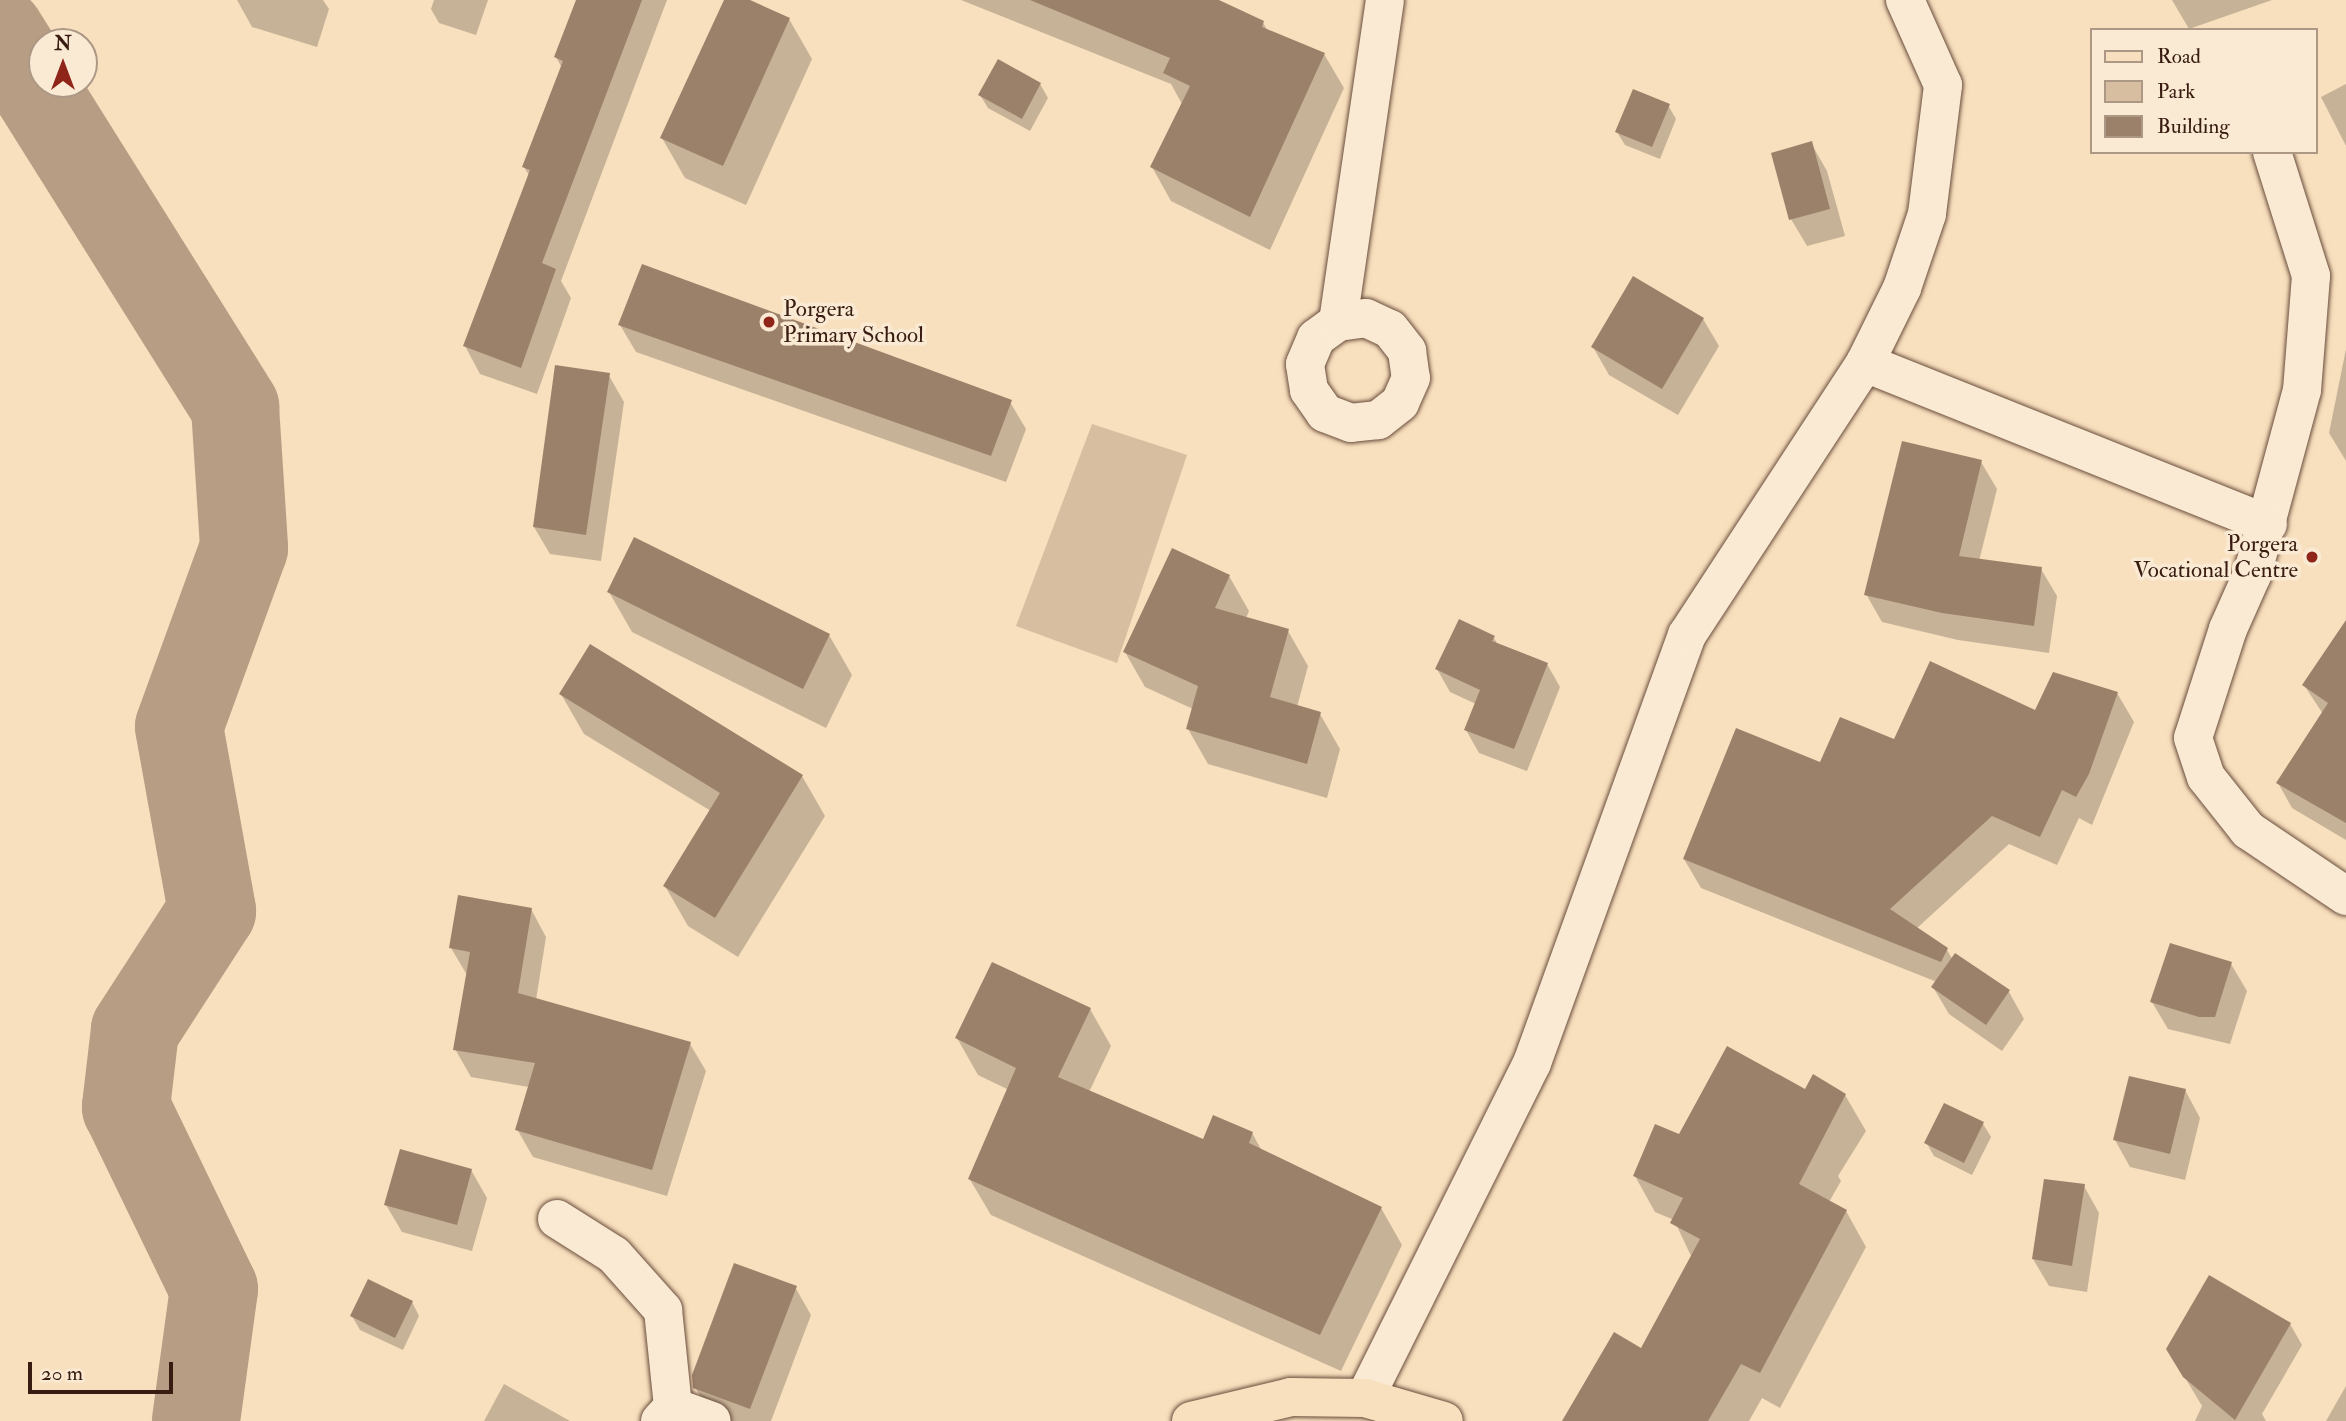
<!DOCTYPE html>
<style>
body{margin:0}
#map{position:relative;width:2346px;height:1421px;overflow:hidden;background:#f8dfbd;font-family:"IM FELL Double Pica",serif}
div>[style]{position:absolute}
[style*='--x']{left:calc(var(--x)*1px);top:calc(var(--y)*1px);width:calc(var(--w)*1px);rotate:calc(var(--a)*1deg)}
.green>*{inset:0;background:#d8bea0}
.shadow>*{inset:0;background:#0003}
.river>*{height:88px;margin:-44px;padding:0 44px;transform-origin:44px;border-radius:44px;background:#b79d83}
.building>*{inset:0;background:#9c816a}
.roads{filter:drop-shadow(0 0 2px #694d3c) drop-shadow(0 0 2px #694d3c)}
.minor>*{height:38px;margin:-19px;padding:0 19px;transform-origin:19px;border-radius:19px;background:#faead4}
.major>*{height:38px;margin:-19px;padding:0 19px;transform-origin:19px;border-radius:19px;background:#f8dfbd}
.dots>*{width:19px;height:19px;translate:-50% -50%;box-sizing:border-box;border:4px solid #faead4;border-radius:50%}
span{translate:-50% -50%;white-space:nowrap;text-align:center;line-height:1.15;-webkit-text-stroke:7px #faead4;paint-order:stroke}
.poi-label{font-size:23px;color:#391c11}
.left{translate:0 -50%;text-align:left}
.right{translate:-100% -50%;text-align:right}
.legend{position:absolute;left:2090px;top:28px;width:228px;height:126px;box-sizing:border-box;background:#faead4;border:2px solid #ad9886;margin:0;padding:9px 12px;list-style:none;font-size:21px;color:#391c11}
.legend li{display:flex;align-items:center;gap:14px;height:35px}
.legend b{width:35px;border:2px solid #ad9886}
.north{position:absolute;left:28px;top:28px;width:70px;height:70px;box-sizing:border-box;background:#faead4;border:2px solid #ad9886;border-radius:50%;rotate:0deg;font-size:19px;font-weight:700;line-height:28px;text-align:center;color:#391c11}
.north::after{content:'';display:block;margin:auto;width:24px;height:32px;background:#8f2418;clip-path:polygon(50% 0,100% 100%,50% 72%,0 100%)}
.scale{position:absolute;left:28px;top:1362px;width:145px;height:32px;box-sizing:border-box;border:4px solid #391c11;border-top:0;padding-left:9px;font-size:21px;line-height:24px;white-space:nowrap;color:#391c11;-webkit-text-stroke:5px #faead4;paint-order:stroke}
</style>
<div id="map">
<div class="green">
<div style="clip-path:polygon(1092px 424px,1187px 455px,1117px 663px,1016px 626px)"></div>
</div>
<div class="shadow">
<div style="clip-path:polygon(237px 0,323px 0,329px 9px,317px 47px,252px 27px)"></div>
<div style="clip-path:polygon(434px 0,488px 0,476px 35px,439px 23px,431px 9px)"></div>
<div style="clip-path:polygon(578px 0,667px 0,561px 281px,571px 298px,537px 394px,480px 374px,465px 346px,530px 177px,524px 167px,562px 68px,556px 57px)"></div>
<div style="clip-path:polygon(726px 0,746px 0,789px 19px,812px 59px,746px 205px,685px 178px,662px 138px)"></div>
<div style="clip-path:polygon(961px 0,1215px 0,1263px 23px,1268px 31px,1324px 54px,1344px 88px,1270px 250px,1171px 201px,1152px 167px,1182px 104px,1171px 84px)"></div>
<div style="clip-path:polygon(2172px 0,2272px 0,2189px 29px)"></div>
<div style="clip-path:polygon(1040px 84px,1048px 98px,1030px 131px,988px 108px,980px 95px)"></div>
<div style="clip-path:polygon(2346px 84px,2346px 146px,2321px 97px)"></div>
<div style="clip-path:polygon(1668px 105px,1676px 119px,1660px 159px,1625px 145px,1617px 132px)"></div>
<div style="clip-path:polygon(1811px 143px,1827px 171px,1845px 236px,1807px 246px,1791px 219px)"></div>
<div style="clip-path:polygon(1703px 319px,1719px 346px,1678px 415px,1609px 375px,1593px 347px)"></div>
<div style="clip-path:polygon(620px 325px,1010px 402px,1026px 429px,1006px 482px,636px 352px)"></div>
<div style="clip-path:polygon(2346px 349px,2346px 461px,2329px 433px)"></div>
<div style="clip-path:polygon(608px 374px,624px 402px,601px 561px,550px 554px,534px 527px)"></div>
<div style="clip-path:polygon(1981px 462px,1997px 489px,1979px 561px,2041px 569px,2057px 596px,2049px 653px,1958px 640px,1882px 622px,1866px 594px)"></div>
<div style="clip-path:polygon(1229px 576px,1249px 611px,1246px 618px,1288px 631px,1308px 666px,1297px 707px,1320px 714px,1340px 749px,1327px 798px,1208px 764px,1188px 729px,1193px 709px,1145px 687px,1125px 652px)"></div>
<div style="clip-path:polygon(609px 592px,829px 635px,852px 675px,826px 728px,632px 632px)"></div>
<div style="clip-path:polygon(2346px 634px,2346px 840px,2292px 808px,2278px 783px,2323px 714px,2304px 685px)"></div>
<div style="clip-path:polygon(1494px 638px,1498px 645px,1547px 664px,1560px 687px,1527px 771px,1479px 753px,1466px 730px,1476px 704px,1450px 692px,1437px 669px)"></div>
<div style="clip-path:polygon(2117px 693px,2134px 722px,2092px 825px,2079px 818px,2057px 865px,2009px 844px,1916px 929px,1947px 950px,1953px 960px,2009px 992px,2024px 1019px,2002px 1051px,1949px 1014px,1933px 987px,1937px 982px,1701px 888px,1684px 859px,1820px 764px,1895px 742px)"></div>
<div style="clip-path:polygon(561px 694px,802px 776px,825px 816px,738px 957px,688px 926px,665px 886px,711px 811px,584px 734px)"></div>
<div style="clip-path:polygon(531px 909px,546px 937px,536px 1000px,690px 1044px,706px 1071px,667px 1196px,533px 1157px,517px 1129px,529px 1087px,471px 1077px,455px 1049px,467px 975px,451px 948px)"></div>
<div style="clip-path:polygon(2231px 964px,2247px 991px,2230px 1044px,2168px 1029px,2152px 1002px)"></div>
<div style="clip-path:polygon(1090px 1009px,1111px 1046px,1089px 1092px,1204px 1141px,1252px 1133px,1262px 1151px,1381px 1208px,1402px 1245px,1341px 1371px,991px 1215px,969px 1178px,1009px 1090px,978px 1075px,957px 1038px)"></div>
<div style="clip-path:polygon(2185px 1090px,2200px 1118px,2185px 1180px,2130px 1167px,2115px 1140px)"></div>
<div style="clip-path:polygon(1805px 1091px,1845px 1095px,1866px 1131px,1838px 1176px,1841px 1181px,1829px 1202px,1846px 1211px,1866px 1247px,1780px 1408px,1762px 1398px,1749px 1421px,1564px 1421px,1642px 1350px,1692px 1258px,1674px 1220px,1655px 1212px,1635px 1176px,1680px 1136px)"></div>
<div style="clip-path:polygon(1983px 1124px,1991px 1137px,1972px 1175px,1934px 1156px,1926px 1142px)"></div>
<div style="clip-path:polygon(471px 1170px,487px 1198px,472px 1251px,402px 1232px,386px 1205px)"></div>
<div style="clip-path:polygon(2084px 1186px,2099px 1213px,2087px 1292px,2049px 1286px,2033px 1259px)"></div>
<div style="clip-path:polygon(795px 1287px,811px 1315px,771px 1421px,726px 1421px,711px 1415px,695px 1387px)"></div>
<div style="clip-path:polygon(412px 1302px,419px 1316px,403px 1350px,360px 1330px,352px 1316px)"></div>
<div style="clip-path:polygon(2290px 1324px,2302px 1345px,2262px 1414px,2266px 1421px,2195px 1421px,2202px 1406px,2168px 1349px)"></div>
<div style="clip-path:polygon(504px 1384px,570px 1421px,484px 1421px)"></div>
<div style="clip-path:polygon(2346px 1386px,2346px 1421px,2326px 1421px)"></div>
</div>
<div class="river">
<div style="--x:0;--y:32;--w:443;--a:57.9"></div>
<div style="--x:235;--y:407;--w:141;--a:86.3"></div>
<div style="--x:244;--y:548;--w:190;--a:110"></div>
<div style="--x:179;--y:727;--w:187;--a:79.8"></div>
<div style="--x:212;--y:911;--w:142;--a:122.9"></div>
<div style="--x:135;--y:1030;--w:78;--a:96.7"></div>
<div style="--x:126;--y:1107;--w:202;--a:64.2"></div>
<div style="--x:214;--y:1289;--w:133;--a:97.8"></div>
</div>
<div class="building">
<div style="clip-path:polygon(576px 0,642px 0,542px 263px,556px 269px,521px 368px,463px 346px,530px 170px,522px 167px,563px 61px,554px 57px)"></div>
<div style="clip-path:polygon(724px 0,750px 0,790px 18px,723px 166px,660px 138px)"></div>
<div style="clip-path:polygon(1030px 0,1219px 0,1264px 21px,1262px 27px,1325px 53px,1250px 217px,1150px 167px,1190px 86px,1163px 73px,1170px 58px)"></div>
<div style="clip-path:polygon(998px 59px,1041px 83px,1022px 119px,978px 95px)"></div>
<div style="clip-path:polygon(1633px 89px,1670px 104px,1652px 147px,1615px 132px)"></div>
<div style="clip-path:polygon(1812px 141px,1830px 209px,1789px 220px,1771px 153px)"></div>
<div style="clip-path:polygon(642px 264px,1012px 400px,991px 456px,618px 325px)"></div>
<div style="clip-path:polygon(1633px 276px,1704px 318px,1662px 389px,1591px 347px)"></div>
<div style="clip-path:polygon(555px 365px,610px 373px,586px 535px,533px 527px)"></div>
<div style="clip-path:polygon(1902px 441px,1982px 460px,1959px 556px,2042px 567px,2034px 626px,1942px 613px,1864px 595px)"></div>
<div style="clip-path:polygon(634px 537px,830px 634px,803px 689px,607px 592px)"></div>
<div style="clip-path:polygon(1172px 548px,1230px 575px,1215px 608px,1289px 629px,1270px 697px,1321px 712px,1307px 764px,1186px 729px,1198px 686px,1123px 652px)"></div>
<div style="clip-path:polygon(1459px 619px,1495px 636px,1492px 641px,1548px 663px,1514px 749px,1464px 730px,1480px 690px,1435px 669px)"></div>
<div style="clip-path:polygon(2346px 620px,2346px 823px,2276px 783px,2328px 703px,2302px 685px)"></div>
<div style="clip-path:polygon(590px 644px,803px 775px,715px 918px,663px 886px,720px 793px,559px 694px)"></div>
<div style="clip-path:polygon(1930px 661px,2035px 710px,2053px 672px,2118px 692px,2089px 774px,2076px 797px,2062px 790px,2040px 837px,1992px 816px,1890px 909px,1948px 948px,1941px 962px,1683px 859px,1736px 728px,1820px 762px,1840px 717px,1894px 739px)"></div>
<div style="clip-path:polygon(458px 895px,532px 908px,518px 993px,691px 1042px,652px 1170px,515px 1130px,535px 1063px,453px 1050px,470px 952px,449px 948px)"></div>
<div style="clip-path:polygon(2170px 943px,2232px 962px,2215px 1017px,2199px 1017px,2150px 1002px)"></div>
<div style="clip-path:polygon(1955px 953px,2010px 990px,1986px 1025px,1931px 987px)"></div>
<div style="clip-path:polygon(992px 962px,1091px 1008px,1058px 1077px,1203px 1139px,1213px 1115px,1253px 1132px,1249px 1143px,1382px 1207px,1320px 1335px,968px 1179px,1016px 1068px,955px 1038px)"></div>
<div style="clip-path:polygon(1727px 1046px,1805px 1089px,1813px 1074px,1846px 1094px,1799px 1184px,1847px 1210px,1760px 1373px,1741px 1364px,1708px 1421px,1562px 1421px,1614px 1332px,1641px 1348px,1700px 1239px,1670px 1223px,1683px 1198px,1633px 1176px,1655px 1124px,1679px 1134px)"></div>
<div style="clip-path:polygon(2129px 1076px,2186px 1089px,2170px 1154px,2113px 1140px)"></div>
<div style="clip-path:polygon(1944px 1103px,1984px 1122px,1964px 1163px,1924px 1143px)"></div>
<div style="clip-path:polygon(400px 1149px,472px 1169px,457px 1225px,384px 1205px)"></div>
<div style="clip-path:polygon(2044px 1179px,2085px 1184px,2072px 1266px,2032px 1259px)"></div>
<div style="clip-path:polygon(734px 1263px,797px 1286px,750px 1409px,693px 1388px,692px 1375px)"></div>
<div style="clip-path:polygon(2209px 1275px,2291px 1323px,2235px 1420px,2183px 1377px,2166px 1349px)"></div>
<div style="clip-path:polygon(368px 1279px,413px 1301px,395px 1338px,350px 1316px)"></div>
</div>
<div class="roads">
<div class="minor">
<div style="--x:2272;--y:152;--w:130;--a:72.5"></div>
<div style="--x:2311;--y:276;--w:114;--a:94.5"></div>
<div style="--x:2302;--y:390;--w:192;--a:105.1"></div>
<div style="--x:2252;--y:575;--w:59;--a:114"></div>
<div style="--x:2228;--y:629;--w:114;--a:107.8"></div>
<div style="--x:2193;--y:738;--w:41;--a:71.6"></div>
<div style="--x:2206;--y:777;--w:68;--a:51.6"></div>
<div style="--x:2248;--y:830;--w:118;--a:34"></div>
<div style="--x:1338;--y:322;--w:28;--a:-8"></div>
<div style="--x:1366;--y:318;--w:26;--a:25"></div>
<div style="--x:1390;--y:329;--w:28;--a:52"></div>
<div style="--x:1407;--y:351;--w:27;--a:82"></div>
<div style="--x:1411;--y:378;--w:27;--a:114"></div>
<div style="--x:1400;--y:403;--w:28;--a:142"></div>
<div style="--x:1378;--y:420;--w:27;--a:174"></div>
<div style="--x:1351;--y:423;--w:28;--a:-159"></div>
<div style="--x:1325;--y:413;--w:28;--a:-125"></div>
<div style="--x:1309;--y:390;--w:26;--a:-99"></div>
<div style="--x:1305;--y:364;--w:28;--a:-67"></div>
<div style="--x:1316;--y:338;--w:27;--a:-36"></div>
<div style="--x:1338;--y:322;--w:325;--a:-81.7"></div>
<div style="--x:1865;--y:363;--w:434;--a:21.8"></div>
<div style="--x:557;--y:1219;--w:67;--a:32.3"></div>
<div style="--x:614;--y:1255;--w:74;--a:48.3"></div>
<div style="--x:663;--y:1310;--w:98;--a:84.1"></div>
<div style="--x:673;--y:1407;--w:19;--a:133"></div>
<div style="--x:1365;--y:1398;--w:374;--a:-63.5"></div>
<div style="--x:1532;--y:1063;--w:455;--a:-70.1"></div>
<div style="--x:1687;--y:635;--w:325;--a:-56.8"></div>
<div style="--x:1865;--y:363;--w:84;--a:-63.7"></div>
<div style="--x:1902;--y:288;--w:78;--a:-71.3"></div>
<div style="--x:1927;--y:214;--w:130;--a:-82.9"></div>
<div style="--x:1943;--y:85;--w:93;--a:-114.1"></div>
<div style="--x:673;--y:1407;--w:41;--a:19.7"></div>
</div>
<div class="major">
<div style="--x:1191;--y:1421;--w:103;--a:-13.5"></div>
<div style="--x:1291;--y:1397;--w:74;--a:0.8"></div>
<div style="--x:1365;--y:1398;--w:82;--a:16.2"></div>
</div>
</div>
<div class="dots">
<div style="left:769px;top:322px;background:#8f2418"></div>
<div style="left:2312px;top:557px;background:#8f2418"></div>
</div>
<div class="poi-label">
<span class="left" style="left:783px;top:322px">Porgera<br>Primary School</span>
<span class="right" style="left:2298px;top:557px">Porgera<br>Vocational Centre</span>
</div>
<ul class="legend">
<li><b style="height:9px;background:#f8dfbd"></b>Road</li>
<li><b style="height:19px;background:#d8bea0"></b>Park</li>
<li><b style="height:19px;background:#9c816a"></b>Building</li>
</ul>
<div class="north">N</div>
<div class="scale">20 m</div>
</div>
